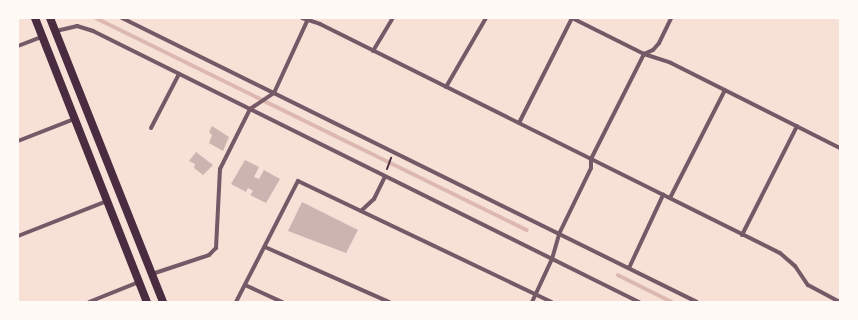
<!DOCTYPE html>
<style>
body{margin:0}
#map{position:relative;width:858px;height:320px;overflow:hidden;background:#f7e1d7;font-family:"DejaVu Sans",sans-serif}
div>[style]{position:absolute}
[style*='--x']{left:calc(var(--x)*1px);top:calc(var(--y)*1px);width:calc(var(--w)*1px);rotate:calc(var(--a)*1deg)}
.stream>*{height:3.5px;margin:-1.75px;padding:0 1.75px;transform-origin:1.75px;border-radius:1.75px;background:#dcb8b0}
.building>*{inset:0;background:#ccb4b1}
.path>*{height:2px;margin:-1px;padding:0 1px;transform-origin:1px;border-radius:1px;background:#4a2c40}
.minor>*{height:4px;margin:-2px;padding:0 2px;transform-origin:2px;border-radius:2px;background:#755966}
.secondary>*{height:8px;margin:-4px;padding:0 4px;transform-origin:4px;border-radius:4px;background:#4a2c40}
span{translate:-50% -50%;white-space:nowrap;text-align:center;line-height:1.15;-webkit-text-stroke:3px #fffaf5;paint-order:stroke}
.frame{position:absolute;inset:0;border:19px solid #fffaf5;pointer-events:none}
</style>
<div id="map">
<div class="stream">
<div style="--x:96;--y:18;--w:480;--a:26.2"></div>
<div style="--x:618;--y:275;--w:60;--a:26.6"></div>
</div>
<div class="building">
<div style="clip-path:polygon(212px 126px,229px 137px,223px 151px,209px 143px,212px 135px,209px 132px)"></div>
<div style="clip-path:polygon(196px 152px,213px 165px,203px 175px,194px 168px,195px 164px,189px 161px)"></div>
<div style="clip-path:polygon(245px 160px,259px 167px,254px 177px,259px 179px,264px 170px,280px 179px,266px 203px,250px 195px,253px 191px,248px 188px,246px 192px,231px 184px)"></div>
<div style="clip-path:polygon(302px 202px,358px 230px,346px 253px,288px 231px)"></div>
</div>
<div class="path">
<div style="--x:387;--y:169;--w:12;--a:-70"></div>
</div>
<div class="minor">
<div style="--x:122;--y:18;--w:641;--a:26.29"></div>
<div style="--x:302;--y:18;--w:19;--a:18"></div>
<div style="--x:320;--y:24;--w:514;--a:26.47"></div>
<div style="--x:780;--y:253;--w:20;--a:41"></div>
<div style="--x:795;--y:266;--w:23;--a:56"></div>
<div style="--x:808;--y:285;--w:36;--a:28"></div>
<div style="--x:572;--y:18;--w:80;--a:26.6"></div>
<div style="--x:644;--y:54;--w:28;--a:18"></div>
<div style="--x:671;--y:63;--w:189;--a:26.7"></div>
<div style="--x:56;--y:31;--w:22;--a:-13"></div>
<div style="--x:77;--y:26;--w:17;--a:17"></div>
<div style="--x:93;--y:31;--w:610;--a:26.4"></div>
<div style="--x:18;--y:46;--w:26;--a:-21"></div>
<div style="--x:373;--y:51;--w:39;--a:-59"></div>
<div style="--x:446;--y:87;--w:80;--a:-59.9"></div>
<div style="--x:519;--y:123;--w:118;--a:-63.2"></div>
<div style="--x:151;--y:128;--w:61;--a:-62.6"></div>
<div style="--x:18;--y:141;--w:60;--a:-21.4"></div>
<div style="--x:670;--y:198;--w:121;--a:-63"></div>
<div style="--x:361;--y:211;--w:18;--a:-43"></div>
<div style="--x:374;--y:199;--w:25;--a:-64"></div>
<div style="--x:742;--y:235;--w:122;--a:-63.2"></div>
<div style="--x:18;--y:236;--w:96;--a:-21.5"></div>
<div style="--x:265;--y:247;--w:136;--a:23.9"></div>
<div style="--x:629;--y:268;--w:81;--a:-65"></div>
<div style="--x:152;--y:274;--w:60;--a:-18.4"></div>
<div style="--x:209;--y:255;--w:10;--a:-45"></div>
<div style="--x:216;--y:248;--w:79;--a:-87.1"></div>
<div style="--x:220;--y:169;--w:67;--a:-63.4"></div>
<div style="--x:250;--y:109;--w:29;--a:-34"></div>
<div style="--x:274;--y:93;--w:81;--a:-65.3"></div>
<div style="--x:245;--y:285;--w:41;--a:24.7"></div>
<div style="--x:89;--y:302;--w:54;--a:-21.8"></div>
<div style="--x:236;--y:302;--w:136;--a:-62.9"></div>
<div style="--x:298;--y:181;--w:281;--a:25.5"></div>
<div style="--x:532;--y:302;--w:47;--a:-65.1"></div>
<div style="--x:552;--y:259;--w:26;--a:-74"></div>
<div style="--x:559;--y:234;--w:73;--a:-64.1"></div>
<div style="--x:591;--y:168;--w:9;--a:-90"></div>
<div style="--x:591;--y:159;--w:118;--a:-63.2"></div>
<div style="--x:644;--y:54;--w:10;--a:-24"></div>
<div style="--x:653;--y:50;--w:9;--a:-49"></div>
<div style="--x:659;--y:43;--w:28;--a:-64"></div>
</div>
<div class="secondary">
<div style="--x:35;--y:18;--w:305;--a:68.5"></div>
<div style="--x:50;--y:18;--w:306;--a:68.3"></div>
</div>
<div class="frame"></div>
</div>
